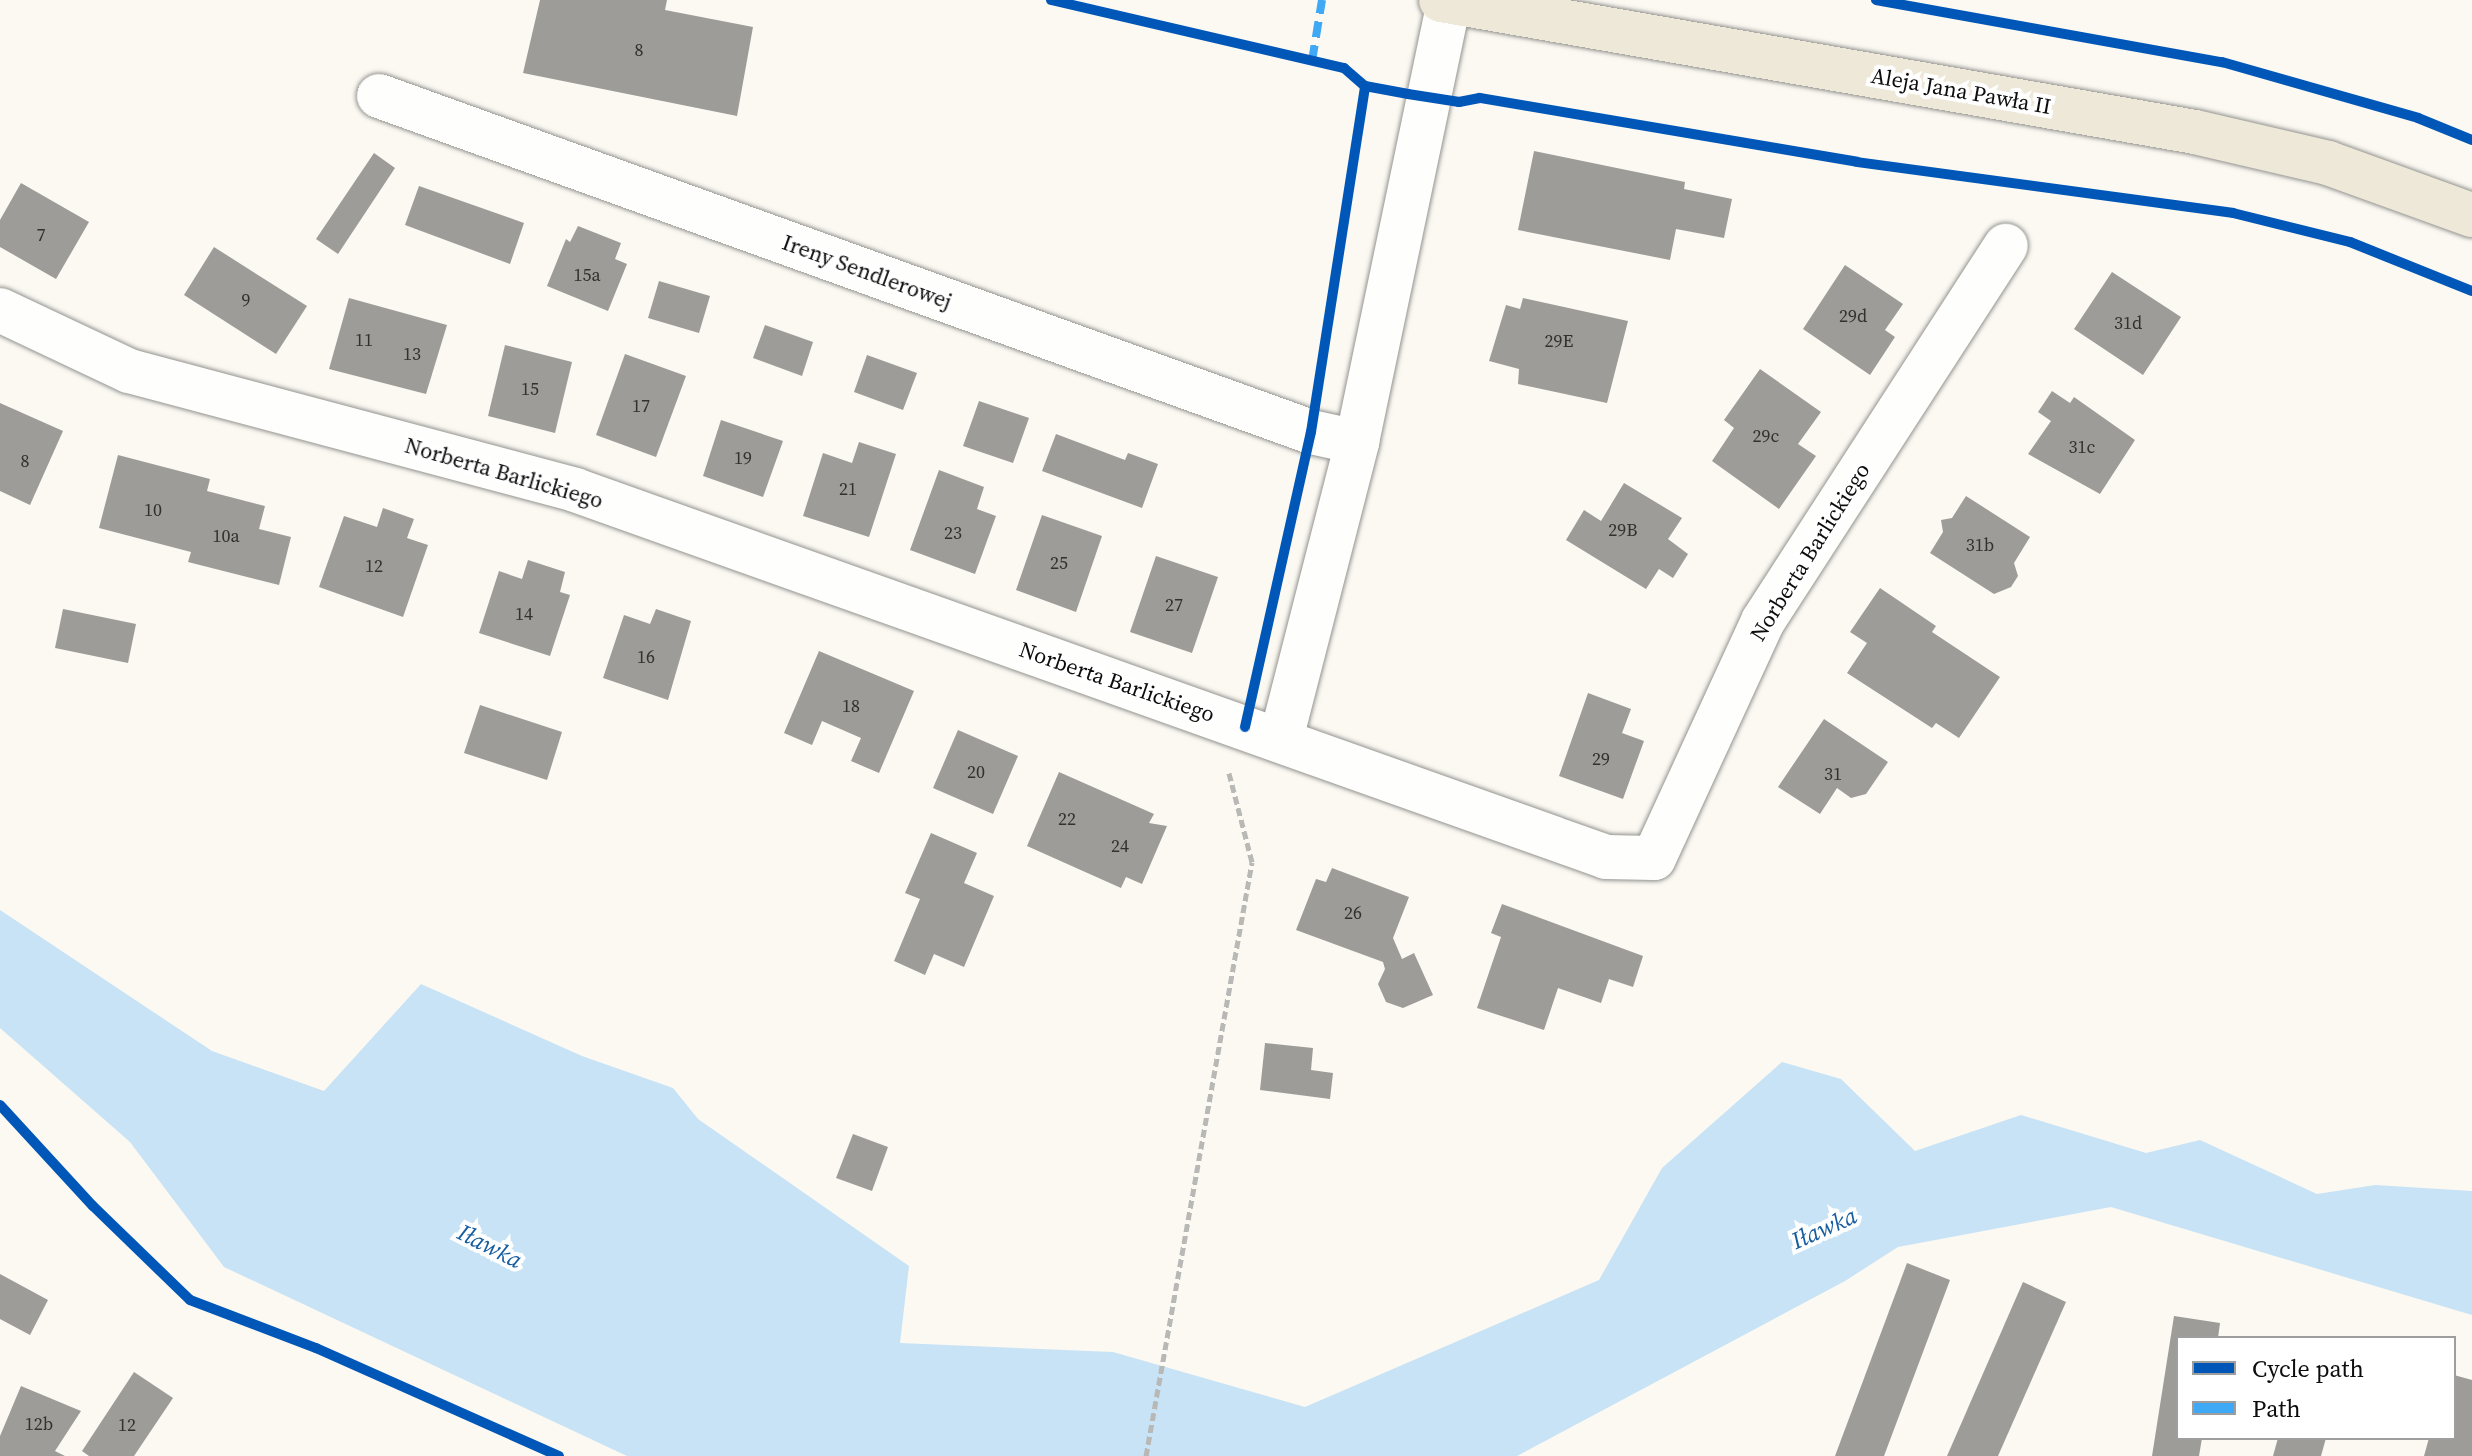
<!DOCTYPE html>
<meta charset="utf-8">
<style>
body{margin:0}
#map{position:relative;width:2472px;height:1456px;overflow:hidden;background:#fbf9f2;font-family:"Source Serif 4",serif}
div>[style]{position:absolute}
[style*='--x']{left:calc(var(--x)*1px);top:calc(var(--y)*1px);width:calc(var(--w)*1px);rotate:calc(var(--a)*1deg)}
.water>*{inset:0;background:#c8e3f5}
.building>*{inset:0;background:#9e9c98}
.path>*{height:5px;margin-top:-2.5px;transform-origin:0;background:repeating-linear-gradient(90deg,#b8b8b6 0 8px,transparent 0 12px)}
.roads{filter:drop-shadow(0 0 2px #949390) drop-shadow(0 0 2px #949390)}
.street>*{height:44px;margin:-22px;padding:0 22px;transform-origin:22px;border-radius:22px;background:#fefefd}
.primary>*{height:44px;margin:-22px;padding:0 22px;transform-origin:22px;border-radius:22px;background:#ede8d8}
.quiet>*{height:8px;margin-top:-4px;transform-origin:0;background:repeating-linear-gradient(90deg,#3fa9f5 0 16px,transparent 0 24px)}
.cycleway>*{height:10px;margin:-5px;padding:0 5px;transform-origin:5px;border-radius:5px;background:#0057b8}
span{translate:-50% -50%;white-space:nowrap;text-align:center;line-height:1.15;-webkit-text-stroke:8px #fff;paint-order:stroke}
.number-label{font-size:18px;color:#313130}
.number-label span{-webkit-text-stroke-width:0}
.street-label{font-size:22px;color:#0d0d0d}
.water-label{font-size:24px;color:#165da0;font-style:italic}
.legend{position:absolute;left:2176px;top:1336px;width:280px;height:104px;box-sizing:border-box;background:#fff;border:2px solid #9e9e9e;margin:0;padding:10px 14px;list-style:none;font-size:24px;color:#0d0d0d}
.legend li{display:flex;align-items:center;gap:16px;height:40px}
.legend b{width:40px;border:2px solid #9e9e9e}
</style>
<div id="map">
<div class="water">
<div style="clip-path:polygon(0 910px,212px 1051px,324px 1091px,421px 984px,582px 1056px,673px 1088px,698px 1119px,909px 1266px,900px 1343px,1113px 1352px,1305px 1407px,1599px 1280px,1662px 1168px,1782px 1062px,1841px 1079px,1915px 1151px,2021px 1115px,2146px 1153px,2200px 1140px,2317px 1194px,2375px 1185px,2472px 1191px,2472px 1315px,2111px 1207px,1898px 1247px,1845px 1281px,1517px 1456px,627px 1456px,224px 1267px,130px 1142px,0 1028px)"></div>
</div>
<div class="building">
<div style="clip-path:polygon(540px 0,667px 0,665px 10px,753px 27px,737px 116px,523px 73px)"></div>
<div style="clip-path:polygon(1534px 151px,1685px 182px,1684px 189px,1732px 199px,1724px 238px,1676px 229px,1670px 260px,1518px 230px)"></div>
<div style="clip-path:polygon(374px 153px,395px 168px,338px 254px,316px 239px)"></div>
<div style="clip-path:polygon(21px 183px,89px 222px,56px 279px,0 247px,0 220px)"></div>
<div style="clip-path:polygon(419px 186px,524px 223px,510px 264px,405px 225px)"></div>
<div style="clip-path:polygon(578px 226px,621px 243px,615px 259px,627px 264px,608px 311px,547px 286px,566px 239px,570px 242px)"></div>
<div style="clip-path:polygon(214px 247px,307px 306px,276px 354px,184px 295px)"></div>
<div style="clip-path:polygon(1845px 265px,1903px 304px,1885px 330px,1895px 337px,1870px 375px,1803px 329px)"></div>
<div style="clip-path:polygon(2112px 272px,2181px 317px,2143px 375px,2074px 329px)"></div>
<div style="clip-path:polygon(659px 281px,710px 296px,699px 333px,648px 318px)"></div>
<div style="clip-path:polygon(349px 298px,447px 325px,426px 394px,329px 369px)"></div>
<div style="clip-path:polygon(1523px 298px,1628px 321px,1607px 403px,1518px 384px,1519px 369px,1489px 361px,1506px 305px,1520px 309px)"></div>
<div style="clip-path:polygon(765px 325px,813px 342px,802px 376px,753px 358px)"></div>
<div style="clip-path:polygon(505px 345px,572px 362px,555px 433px,488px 416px)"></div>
<div style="clip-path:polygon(625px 354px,686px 376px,656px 457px,596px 435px)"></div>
<div style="clip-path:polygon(867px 355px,917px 373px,903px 410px,854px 392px)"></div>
<div style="clip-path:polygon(1760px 369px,1821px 412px,1798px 444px,1816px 456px,1779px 509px,1712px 461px,1734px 428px,1724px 420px)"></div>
<div style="clip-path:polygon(2052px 391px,2070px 403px,2074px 397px,2135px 440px,2100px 494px,2028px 454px,2051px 421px,2038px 412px)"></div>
<div style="clip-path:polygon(979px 401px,1029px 418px,1013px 463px,963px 446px)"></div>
<div style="clip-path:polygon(0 403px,63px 431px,30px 505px,0 491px)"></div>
<div style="clip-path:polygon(721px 420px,783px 441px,763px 497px,703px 476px)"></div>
<div style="clip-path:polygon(1056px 434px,1125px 460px,1128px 453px,1158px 464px,1142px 508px,1042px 471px)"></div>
<div style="clip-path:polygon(859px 442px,896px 454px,869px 537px,803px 516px,823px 453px,852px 463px)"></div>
<div style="clip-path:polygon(118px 455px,210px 479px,207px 491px,265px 506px,259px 529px,291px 537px,279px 585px,188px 562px,191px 552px,99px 528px)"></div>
<div style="clip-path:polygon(939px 470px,984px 487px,977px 509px,996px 516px,975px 574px,910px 550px)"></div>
<div style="clip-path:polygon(1624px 483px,1682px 518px,1668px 539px,1688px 554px,1673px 578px,1659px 569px,1646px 589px,1566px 540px,1584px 510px,1601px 521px)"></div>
<div style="clip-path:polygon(1966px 496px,2030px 537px,2014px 563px,2018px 576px,2011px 587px,1994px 594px,1930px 553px,1943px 532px,1941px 520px,1952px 518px)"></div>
<div style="clip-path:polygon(383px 508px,414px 519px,407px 538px,428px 545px,403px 617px,319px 587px,344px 516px,377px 527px)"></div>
<div style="clip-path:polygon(1042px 515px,1102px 536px,1076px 612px,1016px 590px)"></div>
<div style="clip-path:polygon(1156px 556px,1218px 577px,1192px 653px,1130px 632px)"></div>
<div style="clip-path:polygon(528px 560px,565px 572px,560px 592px,570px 595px,550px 656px,479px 633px,499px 571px,522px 579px)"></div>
<div style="clip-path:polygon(1880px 588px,1936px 626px,1932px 632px,2000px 677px,1959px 738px,1936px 723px,1932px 728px,1847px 673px,1867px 643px,1850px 632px)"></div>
<div style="clip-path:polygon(63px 609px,136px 624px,128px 663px,55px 648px)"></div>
<div style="clip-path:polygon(656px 609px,691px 621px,668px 700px,603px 678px,624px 615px,650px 624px)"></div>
<div style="clip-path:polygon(819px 651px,914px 691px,879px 773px,851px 761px,861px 738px,822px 721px,812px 745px,784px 733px)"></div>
<div style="clip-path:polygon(1588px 693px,1631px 709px,1622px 733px,1644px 741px,1623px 799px,1559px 776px)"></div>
<div style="clip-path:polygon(480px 705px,562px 732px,547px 780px,464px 753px)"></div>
<div style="clip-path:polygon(1824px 719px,1888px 762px,1866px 794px,1851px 798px,1837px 788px,1820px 814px,1778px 787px)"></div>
<div style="clip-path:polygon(958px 730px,1018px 756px,993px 814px,933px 788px)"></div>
<div style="clip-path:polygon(1059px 772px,1154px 814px,1149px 823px,1167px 826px,1142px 884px,1126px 877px,1121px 888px,1027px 846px)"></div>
<div style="clip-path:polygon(931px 833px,977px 853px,964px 883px,994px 896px,964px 967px,934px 954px,925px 975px,894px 961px,920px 899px,905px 893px)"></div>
<div style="clip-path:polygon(1332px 868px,1409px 897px,1393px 938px,1402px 959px,1414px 953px,1433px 995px,1403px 1008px,1386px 1002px,1378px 984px,1385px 969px,1383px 962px,1296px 930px,1316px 879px,1326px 882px)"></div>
<div style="clip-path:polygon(1502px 904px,1643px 956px,1633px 987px,1609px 979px,1601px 1003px,1558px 988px,1544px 1030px,1477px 1008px,1501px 937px,1491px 933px)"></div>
<div style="clip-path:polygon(1265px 1043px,1313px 1048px,1311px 1070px,1333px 1073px,1330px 1099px,1260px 1090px)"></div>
<div style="clip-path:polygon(853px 1134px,888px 1147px,872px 1191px,836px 1178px)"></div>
<div style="clip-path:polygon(1907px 1263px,1950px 1280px,1884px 1456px,1835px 1456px)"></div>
<div style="clip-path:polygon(0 1274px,48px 1300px,30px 1335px,0 1319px)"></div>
<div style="clip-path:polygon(2023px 1282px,2066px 1302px,1998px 1456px,1947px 1456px)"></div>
<div style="clip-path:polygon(2174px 1316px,2220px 1323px,2218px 1338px,2178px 1338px,2178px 1438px,2202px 1438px,2199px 1456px,2152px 1456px)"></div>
<div style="clip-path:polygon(134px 1372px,173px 1398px,134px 1456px,89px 1456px,82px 1451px)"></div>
<div style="clip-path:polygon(2454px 1375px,2472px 1380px,2472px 1456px,2424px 1456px,2429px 1438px,2454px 1438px)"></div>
<div style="clip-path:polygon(21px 1386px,81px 1411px,55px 1451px,65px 1456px,0 1456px,0 1436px)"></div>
<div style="clip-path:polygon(2278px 1438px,2326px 1438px,2321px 1456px,2273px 1456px)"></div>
</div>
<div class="path">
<div style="--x:1146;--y:1456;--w:603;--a:-79.88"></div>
<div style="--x:1252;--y:862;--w:92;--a:-104.5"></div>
</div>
<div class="roads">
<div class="street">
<div style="--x:379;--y:96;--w:991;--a:19.82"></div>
<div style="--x:1311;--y:432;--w:47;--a:12.3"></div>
<div style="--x:0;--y:310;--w:143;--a:25.3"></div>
<div style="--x:129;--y:371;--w:462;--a:14.9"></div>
<div style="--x:575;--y:490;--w:1094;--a:19.59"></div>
<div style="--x:1606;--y:857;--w:48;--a:1.2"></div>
<div style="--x:1654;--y:858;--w:261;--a:-65.3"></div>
<div style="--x:1763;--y:621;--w:447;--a:-57.1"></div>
<div style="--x:1281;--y:739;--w:307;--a:-75.6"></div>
<div style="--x:1357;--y:442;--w:450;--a:-78.2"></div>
</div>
<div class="primary">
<div style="--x:1441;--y:0;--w:765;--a:9.93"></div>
<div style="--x:2195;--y:132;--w:137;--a:13.1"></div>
<div style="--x:2328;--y:163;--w:153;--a:19.9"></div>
</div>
</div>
<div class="quiet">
<div style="--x:1312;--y:61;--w:62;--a:-80.7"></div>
</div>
<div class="cycleway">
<div style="--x:1051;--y:0;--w:301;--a:13.1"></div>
<div style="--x:1344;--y:68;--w:28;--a:41"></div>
<div style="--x:1365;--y:86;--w:44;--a:10.5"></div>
<div style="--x:1408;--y:94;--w:52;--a:8.9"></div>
<div style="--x:1459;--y:102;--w:21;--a:-11"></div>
<div style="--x:1480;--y:98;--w:382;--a:9.6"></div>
<div style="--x:1857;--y:162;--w:379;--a:7.7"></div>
<div style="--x:2233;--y:213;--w:121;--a:13.9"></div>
<div style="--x:2350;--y:242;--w:131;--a:21.9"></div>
<div style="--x:1876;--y:0;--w:352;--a:10.2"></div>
<div style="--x:2222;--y:62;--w:204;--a:15.9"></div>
<div style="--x:2418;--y:118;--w:58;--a:22.2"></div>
<div style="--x:1245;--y:727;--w:302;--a:-77.4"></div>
<div style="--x:1311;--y:432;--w:350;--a:-81.1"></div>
<div style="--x:0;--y:1105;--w:137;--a:47.4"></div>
<div style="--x:93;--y:1206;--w:135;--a:44.1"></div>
<div style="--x:190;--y:1300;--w:135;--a:20.9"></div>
<div style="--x:316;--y:1348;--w:266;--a:24"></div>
</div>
<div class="number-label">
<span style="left:639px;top:50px">8</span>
<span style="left:41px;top:235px">7</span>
<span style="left:587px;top:275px">15a</span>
<span style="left:246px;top:300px">9</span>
<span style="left:1853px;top:316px">29d</span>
<span style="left:2128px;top:323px">31d</span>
<span style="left:364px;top:340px">11</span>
<span style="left:1559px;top:341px">29E</span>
<span style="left:412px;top:354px">13</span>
<span style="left:530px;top:389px">15</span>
<span style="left:641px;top:406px">17</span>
<span style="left:1766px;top:436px">29c</span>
<span style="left:2082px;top:447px">31c</span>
<span style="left:743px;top:458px">19</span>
<span style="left:25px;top:461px">8</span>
<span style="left:848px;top:489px">21</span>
<span style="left:153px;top:510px">10</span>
<span style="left:1623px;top:530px">29B</span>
<span style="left:953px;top:533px">23</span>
<span style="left:226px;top:536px">10a</span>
<span style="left:1980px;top:545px">31b</span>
<span style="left:1059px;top:563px">25</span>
<span style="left:374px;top:566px">12</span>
<span style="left:1174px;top:605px">27</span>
<span style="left:524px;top:614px">14</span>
<span style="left:646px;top:657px">16</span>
<span style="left:851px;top:706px">18</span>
<span style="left:1601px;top:759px">29</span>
<span style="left:976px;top:772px">20</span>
<span style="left:1833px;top:774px">31</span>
<span style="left:1067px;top:819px">22</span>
<span style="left:1120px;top:846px">24</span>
<span style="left:1353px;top:913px">26</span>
<span style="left:39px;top:1424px">12b</span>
<span style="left:127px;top:1425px">12</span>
</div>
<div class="street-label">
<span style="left:1961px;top:91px;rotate:10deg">Aleja Jana Pawła II</span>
<span style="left:867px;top:272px;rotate:20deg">Ireny Sendlerowej</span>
<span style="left:504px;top:473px;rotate:16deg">Norberta Barlickiego</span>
<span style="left:1810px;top:552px;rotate:-58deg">Norberta Barlickiego</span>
<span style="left:1117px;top:682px;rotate:19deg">Norberta Barlickiego</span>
</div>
<div class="water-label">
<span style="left:1824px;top:1228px;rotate:-24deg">Iławka</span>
<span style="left:490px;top:1246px;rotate:27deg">Iławka</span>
</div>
<ul class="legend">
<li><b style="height:10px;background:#0057b8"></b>Cycle path</li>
<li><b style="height:10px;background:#3fa9f5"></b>Path</li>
</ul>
</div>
